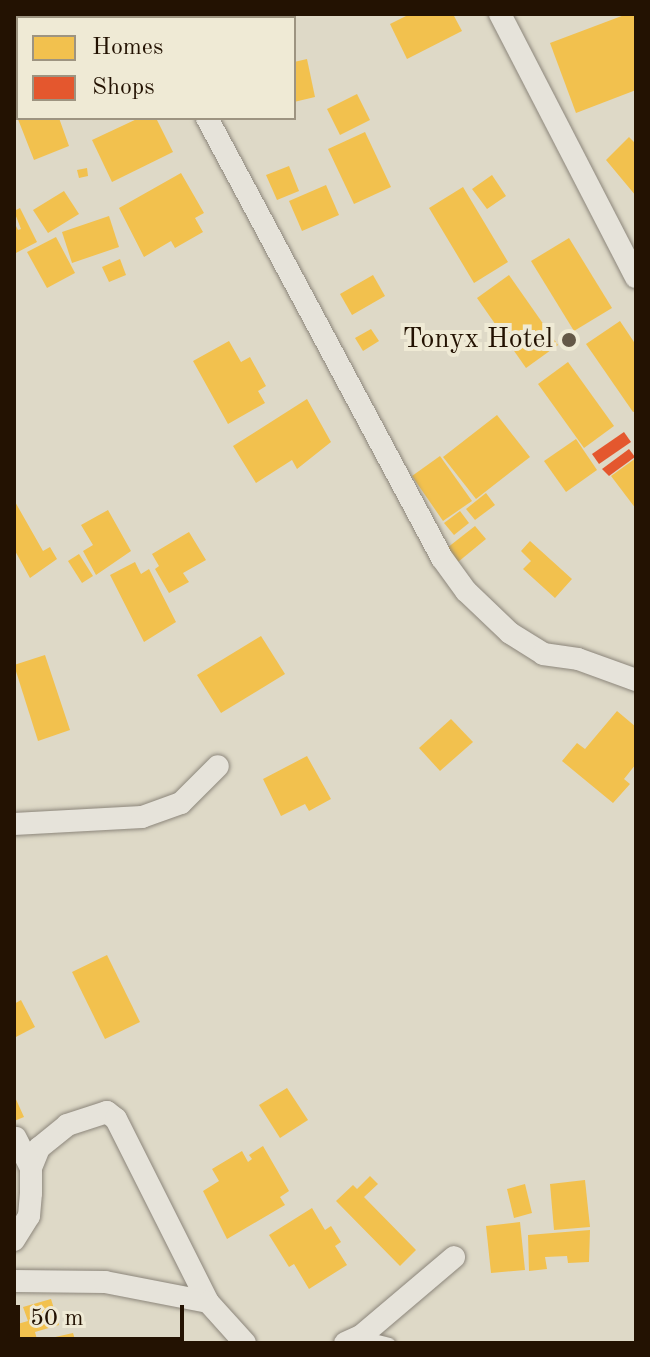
<!DOCTYPE html>
<style>
body{margin:0}
#map{position:relative;width:650px;height:1357px;overflow:hidden;background:#ded9c7;font-family:"Old Standard TT",serif}
div>[style]{position:absolute}
[style*='--x']{left:calc(var(--x)*1px);top:calc(var(--y)*1px);width:calc(var(--w)*1px);rotate:calc(var(--a)*1deg)}
.homes>*{inset:0;background:#f2c14e}
.shops>*{inset:0;background:#e4572e}
.roads{filter:drop-shadow(0 0 2px #8c867b) drop-shadow(0 0 2px #8c867b)}
.lane>*{height:11px;margin:-5.5px;padding:0 5.5px;transform-origin:5.5px;border-radius:5.5px;background:#e6e3da}
.street>*{height:22px;margin:-11px;padding:0 11px;transform-origin:11px;border-radius:11px;background:#e6e3da}
.dots>*{width:22px;height:22px;translate:-50% -50%;box-sizing:border-box;border:4px solid #efead5;border-radius:50%}
span{translate:-50% -50%;white-space:nowrap;text-align:center;line-height:1.15;-webkit-text-stroke:8px #efead5;paint-order:stroke}
.poi-label{font-size:28px;color:#231202}
.right{translate:-100% -50%;text-align:right}
.frame{position:absolute;inset:0;border:16px solid #231202;pointer-events:none}
.legend{position:absolute;left:16px;top:16px;width:280px;height:104px;box-sizing:border-box;background:#efead5;border:2px solid #9d9481;margin:0;padding:10px 14px;list-style:none;font-size:24px;color:#231202}
.legend li{display:flex;align-items:center;gap:16px;height:40px}
.legend b{width:40px;border:2px solid #9d9481}
.scale{position:absolute;left:16px;top:1305px;width:168px;height:36px;box-sizing:border-box;border:4px solid #231202;border-top:0;padding-left:10px;font-size:24px;line-height:28px;white-space:nowrap;color:#231202;-webkit-text-stroke:6px #efead5;paint-order:stroke}
</style>
<div id="map">
<div class="homes">
<div style="clip-path:polygon(410px 14px,453px 14px,462px 31px,407px 59px,390px 24px)"></div>
<div style="clip-path:polygon(627px 14px,636px 14px,636px 90px,576px 113px,550px 43px)"></div>
<div style="clip-path:polygon(307px 59px,315px 97px,294px 102px,294px 62px)"></div>
<div style="clip-path:polygon(18px 84px,18px 118px,59px 118px,69px 146px,34px 160px,14px 109px,14px 86px)"></div>
<div style="clip-path:polygon(357px 94px,370px 120px,340px 135px,327px 109px)"></div>
<div style="clip-path:polygon(139px 118px,156px 118px,173px 152px,112px 182px,92px 140px)"></div>
<div style="clip-path:polygon(365px 132px,391px 187px,354px 204px,328px 149px)"></div>
<div style="clip-path:polygon(629px 137px,634px 142px,636px 140px,636px 196px,606px 160px)"></div>
<div style="clip-path:polygon(289px 166px,299px 191px,277px 200px,266px 175px)"></div>
<div style="clip-path:polygon(87px 168px,88px 176px,79px 178px,77px 170px)"></div>
<div style="clip-path:polygon(181px 173px,204px 213px,195px 218px,203px 232px,175px 248px,171px 241px,144px 257px,119px 208px)"></div>
<div style="clip-path:polygon(492px 175px,506px 196px,487px 209px,472px 189px)"></div>
<div style="clip-path:polygon(326px 185px,339px 215px,302px 231px,289px 201px)"></div>
<div style="clip-path:polygon(463px 187px,508px 262px,474px 283px,429px 208px)"></div>
<div style="clip-path:polygon(64px 191px,79px 214px,48px 233px,33px 210px)"></div>
<div style="clip-path:polygon(20px 208px,37px 242px,14px 254px,14px 222px,18px 230px,21px 229px,14px 211px)"></div>
<div style="clip-path:polygon(109px 216px,119px 247px,72px 263px,62px 232px)"></div>
<div style="clip-path:polygon(56px 237px,75px 273px,47px 288px,27px 252px)"></div>
<div style="clip-path:polygon(569px 238px,612px 308px,574px 331px,531px 261px)"></div>
<div style="clip-path:polygon(120px 259px,126px 275px,109px 282px,102px 267px)"></div>
<div style="clip-path:polygon(373px 275px,385px 296px,352px 315px,340px 294px)"></div>
<div style="clip-path:polygon(509px 275px,558px 345px,526px 368px,477px 298px)"></div>
<div style="clip-path:polygon(620px 321px,636px 345px,636px 411px,633px 412px,586px 344px)"></div>
<div style="clip-path:polygon(371px 329px,379px 341px,363px 351px,355px 338px)"></div>
<div style="clip-path:polygon(229px 341px,241px 362px,250px 357px,266px 386px,258px 391px,265px 403px,228px 424px,193px 361px)"></div>
<div style="clip-path:polygon(568px 362px,614px 426px,584px 448px,538px 384px)"></div>
<div style="clip-path:polygon(307px 399px,331px 442px,297px 469px,292px 460px,256px 483px,233px 446px)"></div>
<div style="clip-path:polygon(497px 415px,530px 457px,476px 499px,443px 457px)"></div>
<div style="clip-path:polygon(576px 439px,597px 470px,566px 492px,544px 461px)"></div>
<div style="clip-path:polygon(440px 456px,472px 501px,443px 521px,412px 476px)"></div>
<div style="clip-path:polygon(636px 458px,636px 509px,611px 476px)"></div>
<div style="clip-path:polygon(486px 493px,495px 505px,475px 520px,466px 509px)"></div>
<div style="clip-path:polygon(14px 500px,43px 551px,50px 547px,57px 559px,30px 578px,14px 549px)"></div>
<div style="clip-path:polygon(108px 510px,131px 551px,96px 575px,83px 551px,93px 545px,81px 525px)"></div>
<div style="clip-path:polygon(460px 511px,469px 523px,454px 535px,444px 523px)"></div>
<div style="clip-path:polygon(475px 526px,486px 539px,458px 562px,447px 548px)"></div>
<div style="clip-path:polygon(189px 532px,206px 560px,183px 573px,189px 582px,169px 593px,155px 569px,159px 566px,152px 554px)"></div>
<div style="clip-path:polygon(530px 541px,572px 579px,555px 598px,523px 569px,531px 561px,521px 551px)"></div>
<div style="clip-path:polygon(79px 554px,93px 576px,82px 583px,68px 561px)"></div>
<div style="clip-path:polygon(135px 562px,141px 574px,149px 569px,176px 622px,144px 642px,110px 575px)"></div>
<div style="clip-path:polygon(261px 636px,285px 674px,221px 713px,197px 675px)"></div>
<div style="clip-path:polygon(45px 655px,70px 730px,38px 741px,14px 665px)"></div>
<div style="clip-path:polygon(617px 711px,636px 727px,636px 764px,624px 779px,630px 784px,613px 803px,562px 761px,577px 743px,585px 749px)"></div>
<div style="clip-path:polygon(451px 719px,473px 742px,440px 771px,419px 748px)"></div>
<div style="clip-path:polygon(307px 756px,331px 799px,309px 811px,305px 804px,281px 816px,263px 779px)"></div>
<div style="clip-path:polygon(107px 955px,140px 1022px,105px 1039px,72px 972px)"></div>
<div style="clip-path:polygon(21px 1000px,35px 1027px,14px 1038px,14px 1004px)"></div>
<div style="clip-path:polygon(287px 1088px,308px 1120px,280px 1138px,259px 1105px)"></div>
<div style="clip-path:polygon(14px 1095px,24px 1117px,14px 1121px)"></div>
<div style="clip-path:polygon(263px 1146px,289px 1191px,280px 1197px,285px 1205px,227px 1239px,203px 1191px,219px 1181px,212px 1169px,242px 1151px,248px 1162px,252px 1159px,249px 1155px)"></div>
<div style="clip-path:polygon(370px 1176px,378px 1184px,364px 1197px,416px 1250px,400px 1266px,336px 1201px,353px 1185px,357px 1189px)"></div>
<div style="clip-path:polygon(585px 1180px,590px 1227px,554px 1230px,550px 1184px)"></div>
<div style="clip-path:polygon(525px 1184px,532px 1213px,514px 1218px,507px 1189px)"></div>
<div style="clip-path:polygon(312px 1208px,325px 1230px,331px 1226px,341px 1242px,335px 1246px,347px 1265px,309px 1289px,294px 1264px,289px 1267px,269px 1235px)"></div>
<div style="clip-path:polygon(520px 1222px,525px 1270px,491px 1273px,486px 1226px)"></div>
<div style="clip-path:polygon(590px 1230px,589px 1262px,568px 1263px,567px 1256px,545px 1257px,547px 1269px,529px 1271px,528px 1235px)"></div>
<div style="clip-path:polygon(51px 1299px,59px 1325px,35px 1332px,38px 1343px,14px 1343px,14px 1325px,28px 1321px,23px 1307px)"></div>
<div style="clip-path:polygon(73px 1333px,76px 1343px,52px 1343px,51px 1338px)"></div>
</div>
<div class="shops">
<div style="clip-path:polygon(624px 432px,631px 442px,599px 464px,592px 454px)"></div>
<div style="clip-path:polygon(629px 449px,635px 457px,609px 476px,602px 469px)"></div>
</div>
<div class="roads">
<div class="lane">
<div style="--x:361;--y:1336;--w:29;--a:14"></div>
</div>
<div class="street">
<div style="--x:152;--y:14;--w:4;--a:63"></div>
<div style="--x:500;--y:14;--w:296;--a:62.7"></div>
<div style="--x:105;--y:18;--w:11;--a:-22"></div>
<div style="--x:14;--y:56;--w:4;--a:-27"></div>
<div style="--x:207;--y:118;--w:499;--a:61.9"></div>
<div style="--x:442;--y:558;--w:41;--a:54"></div>
<div style="--x:466;--y:591;--w:61;--a:43.7"></div>
<div style="--x:510;--y:633;--w:39;--a:32"></div>
<div style="--x:543;--y:654;--w:35;--a:8"></div>
<div style="--x:578;--y:659;--w:62;--a:19.9"></div>
<div style="--x:14;--y:824;--w:128;--a:-3.1"></div>
<div style="--x:142;--y:817;--w:41;--a:-19.7"></div>
<div style="--x:181;--y:803;--w:52;--a:-45"></div>
<div style="--x:31;--y:1168;--w:22;--a:-68"></div>
<div style="--x:39;--y:1148;--w:36;--a:-39"></div>
<div style="--x:67;--y:1125;--w:42;--a:-18"></div>
<div style="--x:107;--y:1112;--w:11;--a:38"></div>
<div style="--x:116;--y:1119;--w:205;--a:63.3"></div>
<div style="--x:14;--y:1240;--w:28;--a:-58"></div>
<div style="--x:29;--y:1216;--w:23;--a:-85"></div>
<div style="--x:31;--y:1193;--w:25;--a:-90"></div>
<div style="--x:31;--y:1168;--w:34;--a:-117"></div>
<div style="--x:14;--y:1281;--w:91;--a:0.6"></div>
<div style="--x:105;--y:1282;--w:105;--a:11"></div>
<div style="--x:208;--y:1302;--w:55;--a:47.9"></div>
<div style="--x:345;--y:1343;--w:17;--a:-24"></div>
<div style="--x:361;--y:1336;--w:122;--a:-40.3"></div>
</div>
</div>
<div class="dots">
<div style="left:569px;top:340px;background:#645847"></div>
</div>
<div class="poi-label">
<span class="right" style="left:553px;top:340px">Tonyx Hotel</span>
</div>
<div class="frame"></div>
<ul class="legend">
<li><b style="height:22px;background:#f2c14e"></b>Homes</li>
<li><b style="height:22px;background:#e4572e"></b>Shops</li>
</ul>
<div class="scale">50 m</div>
</div>
